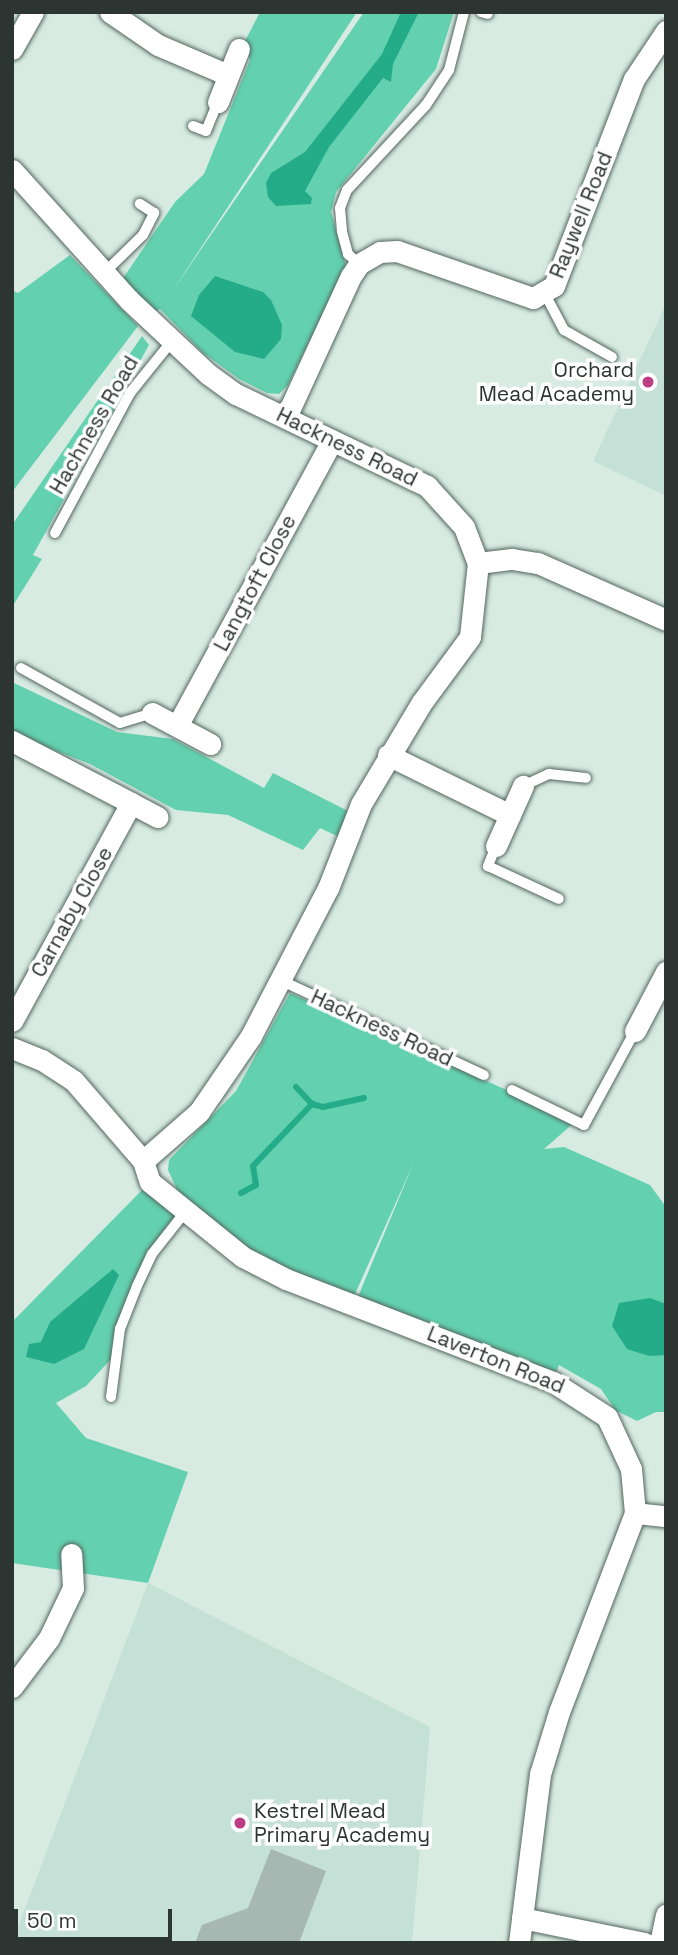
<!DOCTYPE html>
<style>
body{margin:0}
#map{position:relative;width:678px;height:1955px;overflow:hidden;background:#d7ebe3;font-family:"Space Grotesk",sans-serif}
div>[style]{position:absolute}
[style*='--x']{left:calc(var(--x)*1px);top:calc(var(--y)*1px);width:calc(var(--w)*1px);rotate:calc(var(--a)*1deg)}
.built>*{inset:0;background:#c5e0d6}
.green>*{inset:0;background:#63d1af}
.water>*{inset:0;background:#24ac89}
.stream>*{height:6px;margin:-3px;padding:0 3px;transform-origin:3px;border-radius:3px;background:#24ac89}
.building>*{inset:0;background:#a6b8b1}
.roads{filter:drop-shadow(0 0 2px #54655f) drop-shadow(0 0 2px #54655f)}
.lane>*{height:10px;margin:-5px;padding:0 5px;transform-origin:5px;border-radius:5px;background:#fff}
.street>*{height:21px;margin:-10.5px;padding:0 10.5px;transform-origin:10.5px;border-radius:10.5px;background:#fff}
.dots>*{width:19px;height:19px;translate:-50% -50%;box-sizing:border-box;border:4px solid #fff;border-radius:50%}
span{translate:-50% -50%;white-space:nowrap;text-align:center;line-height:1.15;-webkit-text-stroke:7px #fff;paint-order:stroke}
.street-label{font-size:21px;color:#2d3532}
.poi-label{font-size:21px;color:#2d3532}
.right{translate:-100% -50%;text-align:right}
.left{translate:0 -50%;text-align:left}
.frame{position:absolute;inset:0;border:14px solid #2d3532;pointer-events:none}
.scale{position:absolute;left:14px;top:1909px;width:158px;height:32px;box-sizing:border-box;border:4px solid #2d3532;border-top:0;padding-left:9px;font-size:21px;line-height:24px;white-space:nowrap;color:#2d3532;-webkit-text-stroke:5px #fff;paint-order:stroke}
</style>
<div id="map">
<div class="built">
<div style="clip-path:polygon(666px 304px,666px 496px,593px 461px)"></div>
<div style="clip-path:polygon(148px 1583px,430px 1727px,412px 1943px,12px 1943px)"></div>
</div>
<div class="green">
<div style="clip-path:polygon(260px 12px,357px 12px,171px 293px,364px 12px,454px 12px,436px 69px,336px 192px,331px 212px,346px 266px,288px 385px,279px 394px,267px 393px,239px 379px,202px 352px,160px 309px,146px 317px,117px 287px,175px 202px,204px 174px,250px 60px,244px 43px)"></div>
<div style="clip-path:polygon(70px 255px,138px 326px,12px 492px,12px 290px,18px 293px)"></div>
<div style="clip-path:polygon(142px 336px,149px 345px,33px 555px,42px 559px,12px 607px,12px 525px)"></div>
<div style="clip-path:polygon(12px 682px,117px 732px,173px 739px,264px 788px,273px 773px,348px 811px,339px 837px,320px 828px,303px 850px,228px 815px,176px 810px,90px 764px,12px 734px)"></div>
<div style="clip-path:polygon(290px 993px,576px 1121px,544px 1149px,564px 1147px,650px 1185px,666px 1207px,666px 1412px,656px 1412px,637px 1421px,615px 1410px,601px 1389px,559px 1365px,553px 1382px,355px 1304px,414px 1162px,351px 1303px,283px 1277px,188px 1213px,168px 1170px,169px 1160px,236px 1091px)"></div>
<div style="clip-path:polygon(150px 1182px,188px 1214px,149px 1257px,113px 1357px,86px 1386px,56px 1403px,86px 1438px,188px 1472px,148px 1583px,12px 1563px,12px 1322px)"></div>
</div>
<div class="water">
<div style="clip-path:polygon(401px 12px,419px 12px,393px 64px,391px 82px,383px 78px,329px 147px,305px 191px,312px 198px,311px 204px,276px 206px,268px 197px,266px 183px,271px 173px,305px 152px,382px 54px)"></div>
<div style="clip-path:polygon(215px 276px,263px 292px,271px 300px,282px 325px,281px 339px,264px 359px,235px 352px,191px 316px,199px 295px)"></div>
<div style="clip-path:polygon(113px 1269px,119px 1275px,84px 1349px,54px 1364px,26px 1357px,29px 1344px,41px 1342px,50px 1322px)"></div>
<div style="clip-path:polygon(650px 1298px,666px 1304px,666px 1355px,649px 1356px,627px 1349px,612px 1326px,619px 1303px)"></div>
</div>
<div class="stream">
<div style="--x:296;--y:1087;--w:23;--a:47"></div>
<div style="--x:312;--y:1104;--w:11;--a:15"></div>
<div style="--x:323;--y:1107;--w:42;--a:-12.4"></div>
<div style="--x:241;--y:1193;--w:17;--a:-28"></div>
<div style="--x:256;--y:1185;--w:19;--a:-99"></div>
<div style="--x:253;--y:1166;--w:86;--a:-46.4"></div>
</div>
<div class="building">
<div style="clip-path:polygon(271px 1849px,326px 1871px,299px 1943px,195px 1943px,202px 1925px,248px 1908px)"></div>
</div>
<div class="roads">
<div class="lane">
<div style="--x:481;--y:12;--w:7;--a:16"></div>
<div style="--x:193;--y:126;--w:14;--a:21"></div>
<div style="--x:206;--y:131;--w:31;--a:-68"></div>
<div style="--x:359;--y:264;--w:15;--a:-138"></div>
<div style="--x:348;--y:254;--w:24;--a:-105"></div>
<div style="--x:342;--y:231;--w:23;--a:-95"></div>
<div style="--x:340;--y:208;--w:19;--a:-69"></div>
<div style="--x:347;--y:190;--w:116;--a:-47.1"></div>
<div style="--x:426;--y:105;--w:42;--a:-56.7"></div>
<div style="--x:449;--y:70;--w:60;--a:-75.5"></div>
<div style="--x:104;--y:273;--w:54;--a:-44.3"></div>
<div style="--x:143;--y:235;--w:25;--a:-63"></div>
<div style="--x:154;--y:213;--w:17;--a:-147"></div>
<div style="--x:545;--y:294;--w:41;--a:62.2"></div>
<div style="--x:564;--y:330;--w:55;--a:29.4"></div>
<div style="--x:55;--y:533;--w:159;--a:-61.8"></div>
<div style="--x:130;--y:393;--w:67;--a:-51.1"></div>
<div style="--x:21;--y:668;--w:113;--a:29.1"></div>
<div style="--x:120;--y:723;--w:34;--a:-17"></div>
<div style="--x:523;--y:786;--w:29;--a:-25"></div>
<div style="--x:549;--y:774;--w:37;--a:6"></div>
<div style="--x:496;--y:846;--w:22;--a:112"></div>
<div style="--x:488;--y:866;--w:78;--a:24.9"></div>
<div style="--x:280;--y:980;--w:225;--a:25"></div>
<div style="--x:512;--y:1090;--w:80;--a:25.9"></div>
<div style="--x:584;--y:1125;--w:107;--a:-61.5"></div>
<div style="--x:111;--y:1397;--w:69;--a:-82.5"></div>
<div style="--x:120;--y:1329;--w:46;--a:-68.4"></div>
<div style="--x:137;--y:1286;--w:35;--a:-65"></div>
<div style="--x:152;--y:1254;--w:53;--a:-51.8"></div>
</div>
<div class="street">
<div style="--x:110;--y:12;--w:58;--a:34.5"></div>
<div style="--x:158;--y:45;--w:76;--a:23.2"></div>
<div style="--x:12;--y:49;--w:43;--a:-60.4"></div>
<div style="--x:218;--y:102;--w:57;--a:-68.4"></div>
<div style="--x:12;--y:170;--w:175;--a:48"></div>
<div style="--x:129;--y:300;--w:108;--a:43.1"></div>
<div style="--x:208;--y:374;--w:34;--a:36"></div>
<div style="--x:236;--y:394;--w:212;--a:25.7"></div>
<div style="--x:427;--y:486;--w:55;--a:47.9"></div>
<div style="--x:464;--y:527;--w:39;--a:69"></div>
<div style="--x:478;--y:563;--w:74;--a:96.2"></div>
<div style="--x:470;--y:637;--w:81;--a:126.4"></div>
<div style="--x:422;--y:702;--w:119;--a:120.9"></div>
<div style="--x:361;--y:804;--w:90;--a:111.4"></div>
<div style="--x:328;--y:888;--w:167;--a:117.5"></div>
<div style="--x:251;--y:1036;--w:92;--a:124.4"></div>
<div style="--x:199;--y:1112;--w:74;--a:138.8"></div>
<div style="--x:286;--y:417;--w:155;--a:-65.3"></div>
<div style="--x:351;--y:276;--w:14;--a:-56"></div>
<div style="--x:359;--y:264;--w:24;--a:-30"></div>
<div style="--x:380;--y:252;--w:17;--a:-3"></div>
<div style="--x:397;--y:251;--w:144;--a:19.1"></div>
<div style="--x:533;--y:298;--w:24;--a:-30"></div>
<div style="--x:554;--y:286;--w:222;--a:-68.9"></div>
<div style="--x:634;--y:79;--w:58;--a:-56.3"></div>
<div style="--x:478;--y:563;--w:34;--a:-7"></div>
<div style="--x:512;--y:559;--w:26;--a:9"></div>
<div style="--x:538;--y:563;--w:140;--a:24"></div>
<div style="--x:152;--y:713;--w:66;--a:28.1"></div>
<div style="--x:177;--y:726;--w:325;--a:-61.5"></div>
<div style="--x:12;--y:741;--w:134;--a:27.5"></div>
<div style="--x:131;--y:803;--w:248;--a:118.6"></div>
<div style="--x:388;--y:755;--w:136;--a:26.2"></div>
<div style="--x:131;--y:803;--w:30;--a:28"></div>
<div style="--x:496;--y:846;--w:66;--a:-65.8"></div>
<div style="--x:635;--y:1031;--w:67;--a:-62.3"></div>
<div style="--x:12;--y:1048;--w:32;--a:22"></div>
<div style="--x:42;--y:1060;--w:38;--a:33"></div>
<div style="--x:74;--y:1081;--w:106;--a:49.2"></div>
<div style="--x:143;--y:1161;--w:22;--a:72"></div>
<div style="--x:150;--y:1182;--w:119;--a:38.9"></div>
<div style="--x:243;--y:1257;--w:48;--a:27.1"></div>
<div style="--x:286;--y:1279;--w:286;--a:21.1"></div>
<div style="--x:553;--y:1382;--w:64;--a:32.9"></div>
<div style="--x:607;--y:1417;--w:57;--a:65.2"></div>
<div style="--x:631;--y:1469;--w:44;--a:84.8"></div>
<div style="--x:635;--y:1513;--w:213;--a:110.9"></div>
<div style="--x:559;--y:1712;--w:65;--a:107"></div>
<div style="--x:540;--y:1774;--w:170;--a:97.1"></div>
<div style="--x:635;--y:1513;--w:31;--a:6"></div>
<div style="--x:12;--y:1687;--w:61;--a:-52.9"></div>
<div style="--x:49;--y:1638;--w:55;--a:-64.4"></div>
<div style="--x:73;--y:1588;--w:34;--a:-93"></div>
<div style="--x:522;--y:1918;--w:125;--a:11.6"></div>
<div style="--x:660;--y:1943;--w:29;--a:-78"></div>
</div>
</div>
<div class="dots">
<div style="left:648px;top:382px;background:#be3c84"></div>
<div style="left:240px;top:1823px;background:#be3c84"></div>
</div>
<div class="street-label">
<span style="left:581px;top:215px;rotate:-68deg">Raywell Road</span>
<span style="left:94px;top:425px;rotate:-60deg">Hachness Road</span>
<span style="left:347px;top:447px;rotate:26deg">Hackness Road</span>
<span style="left:255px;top:583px;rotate:-62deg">Langtoft Close</span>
<span style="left:72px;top:912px;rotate:-61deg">Carnaby Close</span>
<span style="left:382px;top:1028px;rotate:25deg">Hackness Road</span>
<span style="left:496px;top:1360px;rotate:22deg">Laverton Road</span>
</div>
<div class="poi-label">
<span class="right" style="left:634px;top:382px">Orchard<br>Mead Academy</span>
<span class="left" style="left:254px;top:1823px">Kestrel Mead<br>Primary Academy</span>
</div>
<div class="frame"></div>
<div class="scale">50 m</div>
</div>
